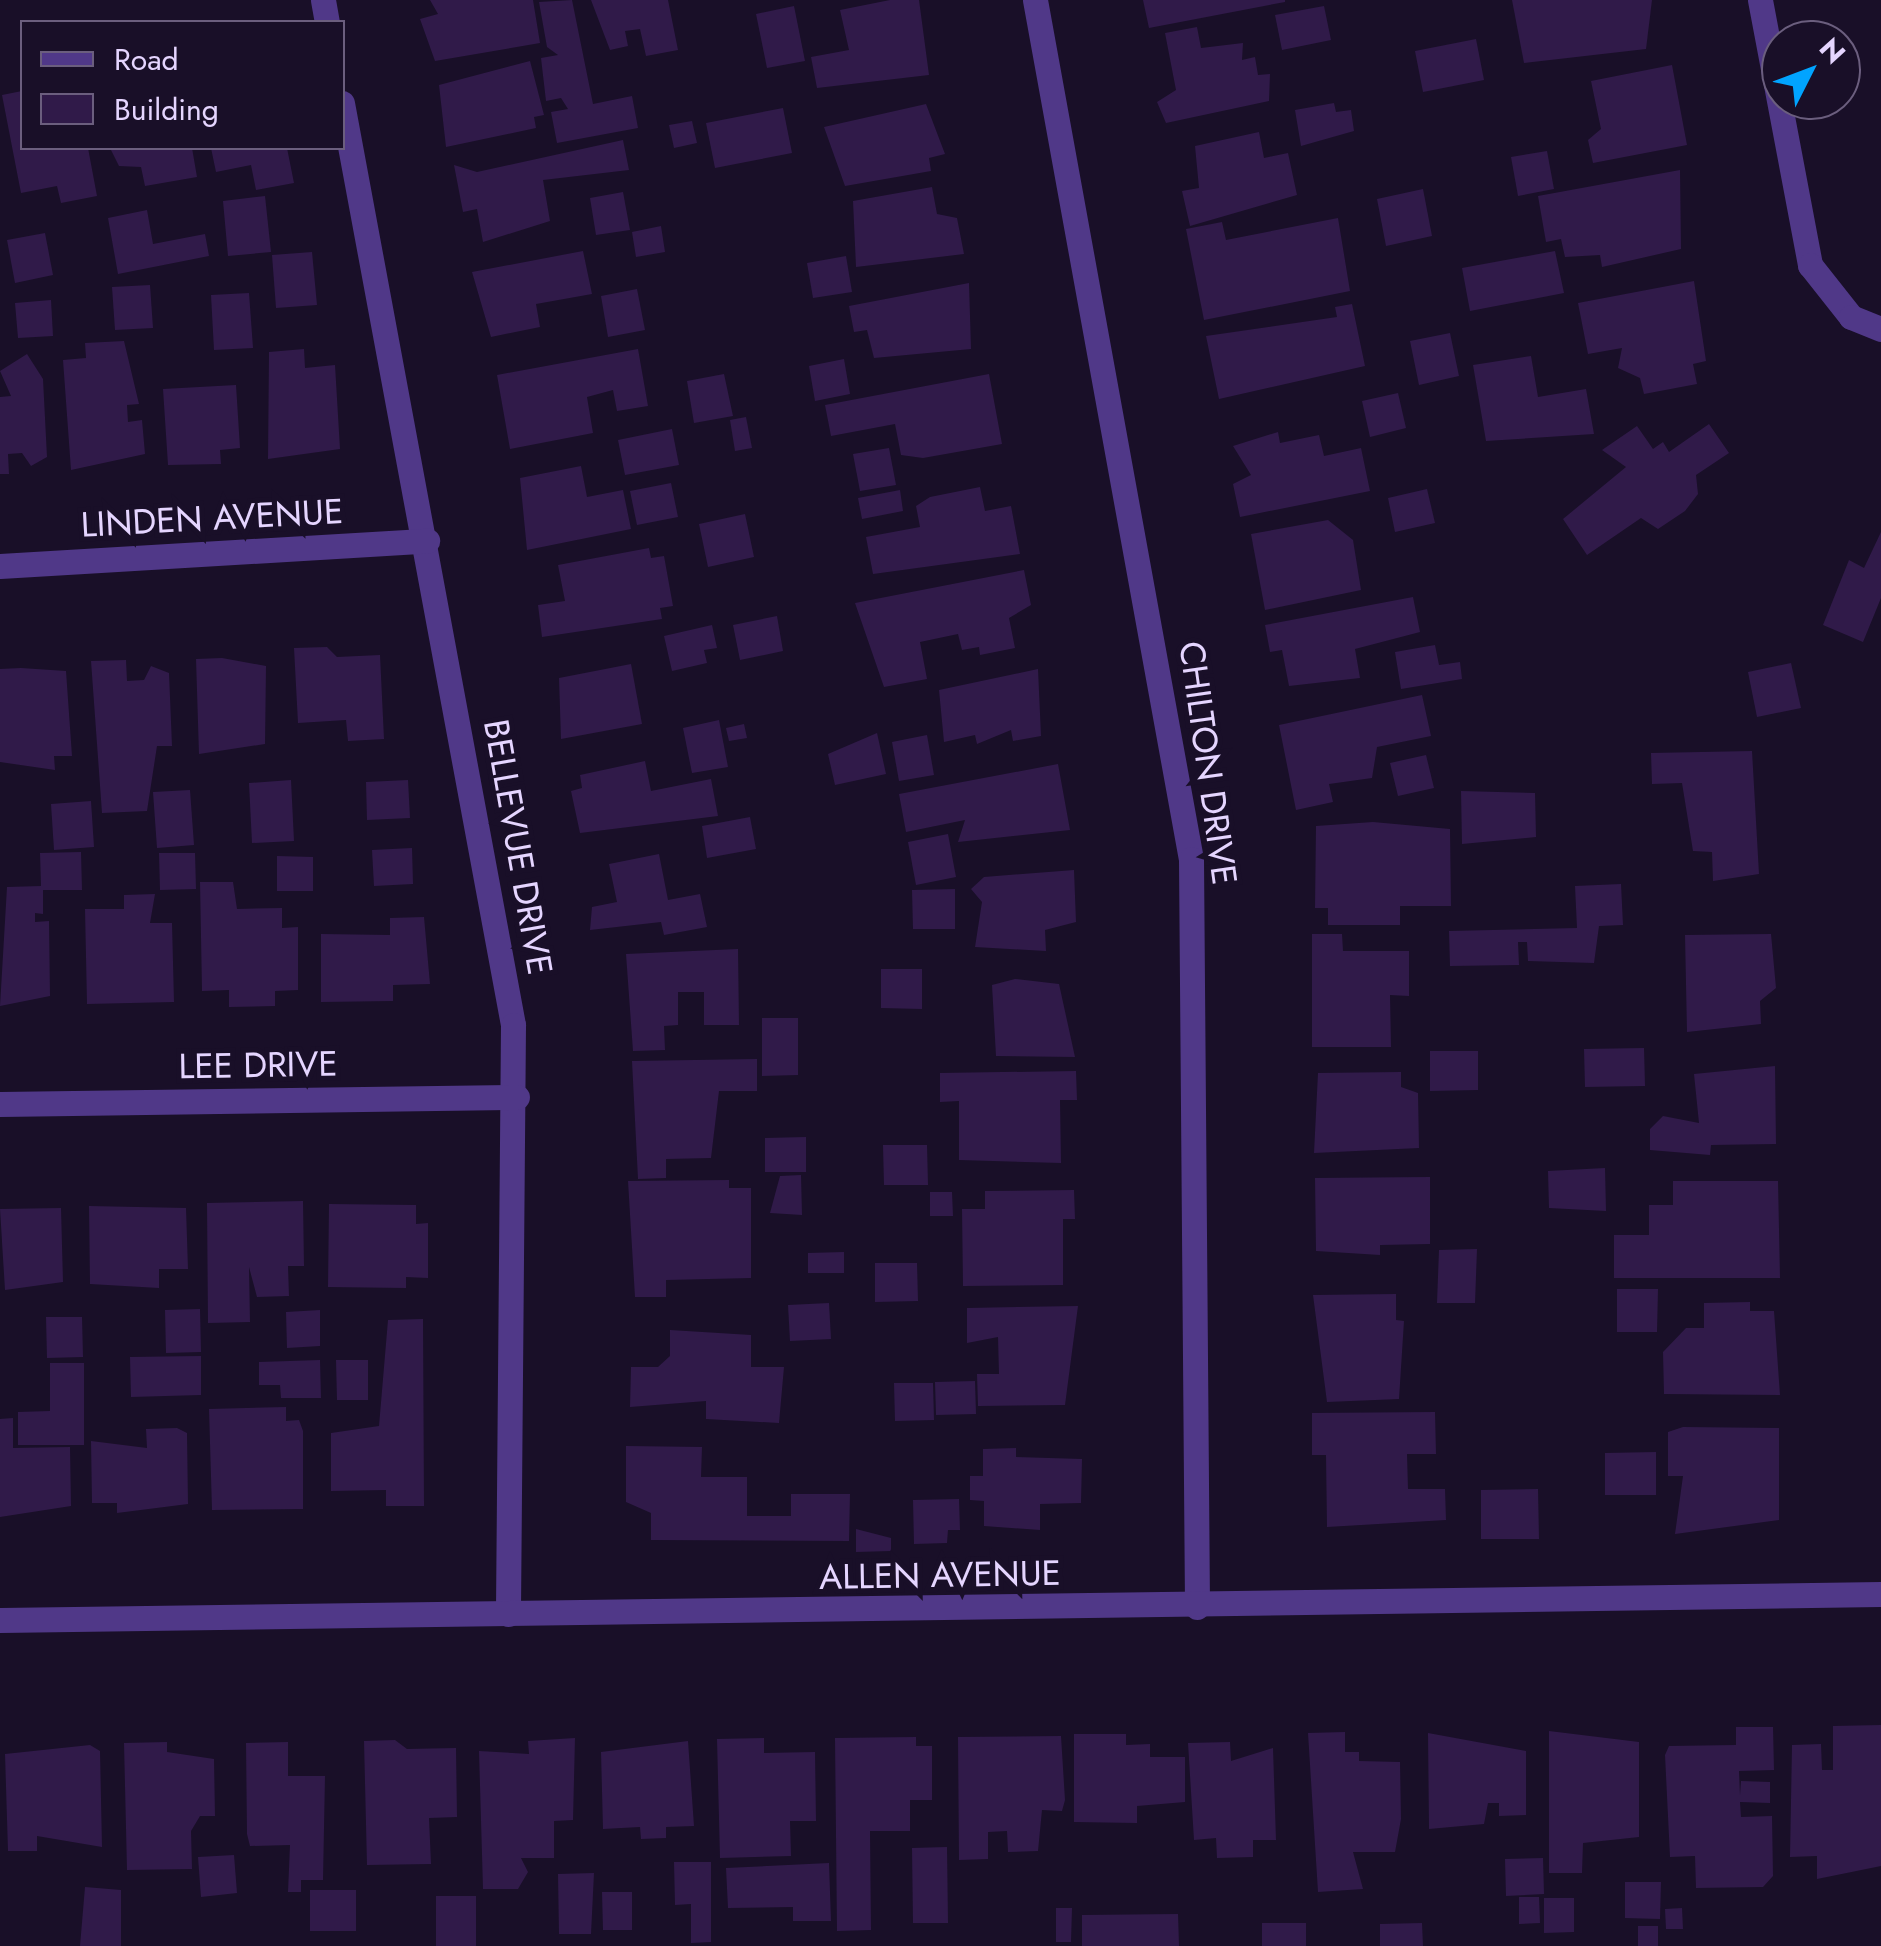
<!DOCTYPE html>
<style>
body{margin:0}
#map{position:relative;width:1881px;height:1946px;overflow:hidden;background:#190f28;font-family:Jost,sans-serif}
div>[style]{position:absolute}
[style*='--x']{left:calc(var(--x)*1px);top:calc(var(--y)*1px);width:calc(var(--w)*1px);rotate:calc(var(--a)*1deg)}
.building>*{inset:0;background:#301a49}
.minor>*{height:25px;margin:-12.5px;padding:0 12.5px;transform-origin:12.5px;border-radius:12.5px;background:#503888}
span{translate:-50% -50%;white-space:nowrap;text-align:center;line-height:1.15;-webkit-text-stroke:10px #190f28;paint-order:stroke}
.street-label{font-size:35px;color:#e5d5ff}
.legend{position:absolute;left:20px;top:20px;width:325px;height:130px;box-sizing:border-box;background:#190f28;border:2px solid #6b5e7e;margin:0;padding:12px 18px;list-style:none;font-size:30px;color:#e5d5ff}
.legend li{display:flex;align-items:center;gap:20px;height:50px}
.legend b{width:50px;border:2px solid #6b5e7e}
.north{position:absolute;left:1761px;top:20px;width:100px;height:100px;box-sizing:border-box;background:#190f28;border:2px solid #6b5e7e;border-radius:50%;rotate:48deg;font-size:28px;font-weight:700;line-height:40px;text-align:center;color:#e5d5ff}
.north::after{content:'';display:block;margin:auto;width:35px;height:45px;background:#01a4ff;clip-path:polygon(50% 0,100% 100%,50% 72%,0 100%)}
</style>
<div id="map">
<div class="building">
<div style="clip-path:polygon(430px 0,533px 0,540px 43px,435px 61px,420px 19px,438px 14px)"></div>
<div style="clip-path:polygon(572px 0,593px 104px,632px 96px,638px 128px,557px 143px,551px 112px,568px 109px,561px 98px,546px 101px,541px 58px,558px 55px,547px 47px,539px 2px)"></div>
<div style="clip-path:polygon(591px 0,668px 0,678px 50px,646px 56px,640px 29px,625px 31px,628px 46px,610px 50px)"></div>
<div style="clip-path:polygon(890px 0,919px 0,929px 75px,817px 88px,811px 57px,849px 50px,840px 10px)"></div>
<div style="clip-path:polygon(1143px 0,1285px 0,1285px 2px,1149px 28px)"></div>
<div style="clip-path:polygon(1512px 0,1652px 0,1646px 49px,1524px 63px)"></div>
<div style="clip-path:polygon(794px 6px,805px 61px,767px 68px,756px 14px)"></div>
<div style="clip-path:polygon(1324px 6px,1331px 40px,1282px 50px,1275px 15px)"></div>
<div style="clip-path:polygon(1197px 27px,1201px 48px,1243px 43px,1242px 60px,1255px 57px,1258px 75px,1270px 74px,1269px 101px,1166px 123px,1157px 102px,1176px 90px,1165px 33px)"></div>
<div style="clip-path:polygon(1476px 39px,1484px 80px,1423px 92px,1415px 51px)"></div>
<div style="clip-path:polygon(530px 61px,544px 115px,534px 117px,536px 128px,446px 147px,439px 85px)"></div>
<div style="clip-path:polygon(1672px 65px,1687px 145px,1593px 163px,1588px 140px,1601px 129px,1591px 81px)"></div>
<div style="clip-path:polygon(22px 91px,22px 148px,88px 148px,97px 196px,61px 203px,57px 186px,21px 193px,2px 95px)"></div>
<div style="clip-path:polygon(1334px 103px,1336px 112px,1351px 110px,1354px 131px,1301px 146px,1295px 110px)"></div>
<div style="clip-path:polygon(926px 104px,945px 154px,929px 158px,931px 171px,845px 186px,824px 127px)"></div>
<div style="clip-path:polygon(783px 108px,792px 153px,715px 168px,706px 123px)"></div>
<div style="clip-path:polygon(692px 121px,697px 143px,674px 148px,669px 125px)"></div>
<div style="clip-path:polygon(1259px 132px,1264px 158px,1288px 153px,1297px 195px,1190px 226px,1182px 191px,1199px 188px,1195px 146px)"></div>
<div style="clip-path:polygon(623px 140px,629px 170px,543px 180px,550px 221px,483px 242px,477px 209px,463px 212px,454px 165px,477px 172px)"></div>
<div style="clip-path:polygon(110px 148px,192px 148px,197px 177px,145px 186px,141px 167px,119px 166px)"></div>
<div style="clip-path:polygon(211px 148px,287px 148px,294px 183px,256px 190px,251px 165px,216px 172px)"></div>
<div style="clip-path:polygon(1547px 151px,1554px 189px,1518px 196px,1511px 157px)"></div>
<div style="clip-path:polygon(1680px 170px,1681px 249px,1602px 267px,1600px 255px,1565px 257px,1561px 239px,1546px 242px,1538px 196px)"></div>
<div style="clip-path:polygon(932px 187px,937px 214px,957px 218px,964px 254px,856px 267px,853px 201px)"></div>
<div style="clip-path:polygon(1423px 189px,1432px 236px,1386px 246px,1377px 199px)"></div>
<div style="clip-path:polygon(623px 192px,630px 230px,596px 235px,590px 198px)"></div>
<div style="clip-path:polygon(265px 196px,271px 252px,228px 256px,223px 201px)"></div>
<div style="clip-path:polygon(147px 210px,153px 244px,205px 234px,209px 256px,118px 274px,108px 218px)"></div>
<div style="clip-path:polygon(1338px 218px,1350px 291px,1204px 320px,1186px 229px,1222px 222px,1226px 240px)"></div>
<div style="clip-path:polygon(661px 226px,665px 252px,636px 257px,632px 232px)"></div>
<div style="clip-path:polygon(45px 233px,53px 275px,15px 283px,7px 240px)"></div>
<div style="clip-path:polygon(583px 251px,592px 294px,536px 304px,540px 327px,491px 337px,472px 272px)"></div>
<div style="clip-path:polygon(1555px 251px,1564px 293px,1470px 311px,1462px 268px)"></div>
<div style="clip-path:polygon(312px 252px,317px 305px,276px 308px,272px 255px)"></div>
<div style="clip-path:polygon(846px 256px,852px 292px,813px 298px,807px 263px)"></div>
<div style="clip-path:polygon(1694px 281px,1706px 361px,1693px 364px,1697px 384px,1644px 394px,1640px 378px,1618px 368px,1622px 348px,1588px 354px,1578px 303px)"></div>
<div style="clip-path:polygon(969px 283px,971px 349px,874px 358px,867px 330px,854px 332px,849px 306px)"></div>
<div style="clip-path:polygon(150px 285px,153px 328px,115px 330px,112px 287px)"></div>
<div style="clip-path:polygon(637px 289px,645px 330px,608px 337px,601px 296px)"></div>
<div style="clip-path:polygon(249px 293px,253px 348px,214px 350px,211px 295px)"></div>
<div style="clip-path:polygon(51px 300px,53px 336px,18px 338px,15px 303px)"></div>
<div style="clip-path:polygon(1352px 304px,1365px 366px,1219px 399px,1206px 336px,1337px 317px,1335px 307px)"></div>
<div style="clip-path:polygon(1450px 333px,1459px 376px,1419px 385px,1410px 341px)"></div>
<div style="clip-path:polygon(124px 341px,139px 404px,127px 405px,128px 422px,142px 420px,145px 454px,71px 470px,63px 360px,86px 358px,85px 343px)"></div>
<div style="clip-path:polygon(304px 349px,305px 368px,335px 365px,340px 449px,268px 459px,269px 352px)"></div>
<div style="clip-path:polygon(638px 349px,648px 406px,617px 411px,613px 390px,587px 397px,593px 433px,510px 449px,497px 375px)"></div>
<div style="clip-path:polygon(27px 354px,43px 379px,47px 457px,31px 466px,22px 453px,8px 454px,9px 474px,0 474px,0 397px,11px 396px,0 371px)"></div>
<div style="clip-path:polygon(1531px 356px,1538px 397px,1586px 389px,1594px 434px,1486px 441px,1473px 365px)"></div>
<div style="clip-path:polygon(844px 359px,850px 394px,815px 401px,809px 366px)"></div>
<div style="clip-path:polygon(724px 374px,733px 416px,694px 423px,687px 381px)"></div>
<div style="clip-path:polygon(989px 374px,1002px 444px,923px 458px,901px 455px,895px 424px,831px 436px,825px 405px)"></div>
<div style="clip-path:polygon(236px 385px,240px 448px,220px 450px,221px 464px,168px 465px,163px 389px)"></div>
<div style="clip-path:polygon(1398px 393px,1406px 428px,1370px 437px,1362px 401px)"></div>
<div style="clip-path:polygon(746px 417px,752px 448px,735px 451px,730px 420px)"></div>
<div style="clip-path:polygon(1709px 424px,1729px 453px,1696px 475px,1698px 494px,1685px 511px,1658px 529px,1641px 518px,1587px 555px,1563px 519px,1626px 467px,1602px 450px,1637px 426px,1653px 449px,1663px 442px,1669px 452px)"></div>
<div style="clip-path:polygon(672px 429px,679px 465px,625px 475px,618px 440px)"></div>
<div style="clip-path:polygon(1278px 432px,1280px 443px,1319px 435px,1324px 456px,1361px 448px,1370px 491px,1240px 517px,1233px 484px,1251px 475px,1233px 446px)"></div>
<div style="clip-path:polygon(889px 448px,896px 485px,860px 491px,853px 454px)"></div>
<div style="clip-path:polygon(581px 466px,587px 497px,623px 490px,631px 529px,527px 550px,520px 478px)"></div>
<div style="clip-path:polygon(671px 483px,678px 517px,637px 525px,630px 491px)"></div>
<div style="clip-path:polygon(980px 487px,985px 511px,1011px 506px,1020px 554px,873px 574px,866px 537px,920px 527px,916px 506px,930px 497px)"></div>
<div style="clip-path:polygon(1427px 489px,1435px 523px,1395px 532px,1388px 498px)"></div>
<div style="clip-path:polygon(900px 490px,903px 511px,862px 519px,858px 498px)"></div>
<div style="clip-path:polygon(745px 514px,754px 557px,708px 567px,699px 524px)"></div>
<div style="clip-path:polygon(1328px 520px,1353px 540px,1361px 590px,1265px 610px,1251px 534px)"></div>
<div style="clip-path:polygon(1881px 532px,1881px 598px,1863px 642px,1823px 625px,1849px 560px,1864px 568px)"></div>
<div style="clip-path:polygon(649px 548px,651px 558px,664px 556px,673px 606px,660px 608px,662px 619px,542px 637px,538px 605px,565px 601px,558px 565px)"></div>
<div style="clip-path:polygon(1024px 570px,1031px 605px,1009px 618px,1015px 648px,980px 655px,979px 647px,962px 650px,958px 634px,920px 642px,927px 679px,884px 687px,855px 603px)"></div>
<div style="clip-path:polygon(1413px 597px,1420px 632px,1355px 649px,1360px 678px,1289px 686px,1282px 650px,1270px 652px,1265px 625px)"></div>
<div style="clip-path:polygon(777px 616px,783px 651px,740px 660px,733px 625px)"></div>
<div style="clip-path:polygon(712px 625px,717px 648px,704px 650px,707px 663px,672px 671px,664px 636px)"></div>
<div style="clip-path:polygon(1435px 645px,1439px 665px,1460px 662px,1462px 679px,1401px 689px,1395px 652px)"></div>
<div style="clip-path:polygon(327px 647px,337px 657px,380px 655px,384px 739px,348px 741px,346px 720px,298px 723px,294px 648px)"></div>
<div style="clip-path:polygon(222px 658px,266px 666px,265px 744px,199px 754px,196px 659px)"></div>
<div style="clip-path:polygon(126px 660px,127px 681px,144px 680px,151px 666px,169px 673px,172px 746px,157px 746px,147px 811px,102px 813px,91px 661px)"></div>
<div style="clip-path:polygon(1791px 663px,1801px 708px,1757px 717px,1748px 672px)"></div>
<div style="clip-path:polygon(631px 664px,642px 724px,561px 739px,559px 678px)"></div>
<div style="clip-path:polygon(21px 668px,66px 671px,72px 756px,54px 756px,55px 770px,0 762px,0 669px)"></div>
<div style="clip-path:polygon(1038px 669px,1041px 736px,1013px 741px,1011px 730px,977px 744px,975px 735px,944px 742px,939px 690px)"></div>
<div style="clip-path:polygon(1422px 695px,1431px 736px,1377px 747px,1372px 778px,1329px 784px,1333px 802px,1296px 810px,1279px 725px)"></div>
<div style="clip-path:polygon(719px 720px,728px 767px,692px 773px,683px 728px)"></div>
<div style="clip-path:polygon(744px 724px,747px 738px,729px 741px,726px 728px)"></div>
<div style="clip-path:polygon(877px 733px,886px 774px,835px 785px,828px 754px)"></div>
<div style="clip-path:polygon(927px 735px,934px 775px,899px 781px,892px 742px)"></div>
<div style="clip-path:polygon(1752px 751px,1759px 874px,1713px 881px,1712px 852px,1693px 851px,1682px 783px,1652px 784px,1651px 753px)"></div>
<div style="clip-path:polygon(1426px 755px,1434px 788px,1398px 796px,1390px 763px)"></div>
<div style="clip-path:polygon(645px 761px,651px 791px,711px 779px,718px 816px,580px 833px,571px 791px,582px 788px,580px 775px)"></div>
<div style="clip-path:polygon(1058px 764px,1070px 830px,958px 842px,965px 820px,906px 832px,899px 794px)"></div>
<div style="clip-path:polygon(291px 780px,294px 841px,252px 843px,249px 783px)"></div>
<div style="clip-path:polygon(408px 780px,410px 818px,367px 820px,366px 782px)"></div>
<div style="clip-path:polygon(190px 790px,194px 845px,157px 848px,153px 792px)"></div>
<div style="clip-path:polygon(1461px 791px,1535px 793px,1536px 837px,1462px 844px)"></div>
<div style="clip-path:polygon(91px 801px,94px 847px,54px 850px,51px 804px)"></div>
<div style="clip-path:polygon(750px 817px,756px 849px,707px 858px,702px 826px)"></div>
<div style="clip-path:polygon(1373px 822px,1450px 829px,1451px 906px,1400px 906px,1400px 925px,1328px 925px,1328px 908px,1315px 908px,1316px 826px)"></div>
<div style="clip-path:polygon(948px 834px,956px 877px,916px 885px,908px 842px)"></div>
<div style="clip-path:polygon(412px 848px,413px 884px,374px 886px,372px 850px)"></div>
<div style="clip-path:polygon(81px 852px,82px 890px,43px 890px,43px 914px,35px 913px,35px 922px,49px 921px,50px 996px,0 1006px,7px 887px,41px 886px,40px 853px)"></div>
<div style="clip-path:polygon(159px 853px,195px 853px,196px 889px,160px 890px)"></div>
<div style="clip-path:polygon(659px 854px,668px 900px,700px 894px,707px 927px,664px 935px,661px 922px,590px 930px,592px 907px,617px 902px,609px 864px)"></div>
<div style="clip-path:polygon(277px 856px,313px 857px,313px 891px,277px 891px)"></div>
<div style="clip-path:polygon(1074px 870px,1076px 922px,1045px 930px,1046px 951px,975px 947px,982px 902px,971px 889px,984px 877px)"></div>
<div style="clip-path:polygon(200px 882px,233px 882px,237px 909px,282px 908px,282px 928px,298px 927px,298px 990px,275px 991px,275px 1006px,229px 1007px,229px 990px,202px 991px)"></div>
<div style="clip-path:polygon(1621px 884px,1623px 925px,1599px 926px,1594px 963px,1528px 961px,1527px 942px,1518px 942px,1519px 965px,1450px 966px,1449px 931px,1577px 928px,1575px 886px)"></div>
<div style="clip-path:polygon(955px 889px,955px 929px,913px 929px,912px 890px)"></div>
<div style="clip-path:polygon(155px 894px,150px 923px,172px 923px,174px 1002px,87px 1004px,85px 909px,124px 909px,124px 895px)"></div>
<div style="clip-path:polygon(424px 917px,430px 984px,393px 985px,393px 1001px,321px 1002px,321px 934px,390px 935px,390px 918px)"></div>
<div style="clip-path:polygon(1312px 934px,1342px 934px,1343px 951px,1409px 951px,1409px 996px,1390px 995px,1391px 1047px,1312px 1047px)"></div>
<div style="clip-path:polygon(1771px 934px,1776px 988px,1760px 1001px,1761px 1024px,1687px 1032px,1685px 935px)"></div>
<div style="clip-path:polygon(738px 949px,739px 1025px,704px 1025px,704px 992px,678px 992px,678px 1025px,664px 1026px,665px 1050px,633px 1051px,626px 954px)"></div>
<div style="clip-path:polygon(881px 969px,922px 969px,922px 1009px,881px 1008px)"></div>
<div style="clip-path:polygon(1015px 979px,1059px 984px,1075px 1057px,996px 1056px,992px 985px)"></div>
<div style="clip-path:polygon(762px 1018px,798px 1018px,798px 1075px,762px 1076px)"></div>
<div style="clip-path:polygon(1644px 1048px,1645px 1086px,1585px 1087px,1584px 1049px)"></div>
<div style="clip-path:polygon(1430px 1051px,1478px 1051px,1478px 1090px,1430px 1091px)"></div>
<div style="clip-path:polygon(757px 1059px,757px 1091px,719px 1091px,711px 1158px,666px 1159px,666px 1178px,638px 1179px,632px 1061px)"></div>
<div style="clip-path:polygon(1775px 1066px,1776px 1144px,1711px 1145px,1710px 1155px,1650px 1150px,1650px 1129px,1663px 1116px,1699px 1123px,1694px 1074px)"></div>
<div style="clip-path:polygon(1076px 1071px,1077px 1100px,1060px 1100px,1061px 1163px,959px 1160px,959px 1101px,940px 1102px,940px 1073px)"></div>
<div style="clip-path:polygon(1401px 1072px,1401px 1087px,1418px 1093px,1419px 1148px,1314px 1153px,1318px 1073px)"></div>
<div style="clip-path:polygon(806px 1137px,806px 1172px,765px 1172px,765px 1138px)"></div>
<div style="clip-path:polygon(883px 1145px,927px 1145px,928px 1185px,884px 1185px)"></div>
<div style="clip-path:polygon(1605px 1168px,1606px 1211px,1549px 1208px,1548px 1171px)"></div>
<div style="clip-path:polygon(801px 1175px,802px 1215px,770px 1213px,780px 1176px)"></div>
<div style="clip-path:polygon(1430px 1177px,1430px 1244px,1380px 1245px,1380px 1255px,1316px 1251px,1315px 1178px)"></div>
<div style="clip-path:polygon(729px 1180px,729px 1188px,751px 1188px,751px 1278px,666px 1280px,666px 1297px,635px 1297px,628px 1181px)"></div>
<div style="clip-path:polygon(1673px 1181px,1778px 1181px,1780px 1278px,1614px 1278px,1614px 1235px,1649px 1235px,1649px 1205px,1673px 1205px)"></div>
<div style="clip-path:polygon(1074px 1190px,1075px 1219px,1063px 1219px,1063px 1285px,963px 1286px,962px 1209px,985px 1209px,985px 1191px)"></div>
<div style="clip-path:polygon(930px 1192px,952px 1192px,953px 1216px,930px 1216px)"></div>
<div style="clip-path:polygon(303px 1201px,304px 1266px,288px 1266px,289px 1296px,257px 1297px,249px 1267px,250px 1322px,208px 1323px,207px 1203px)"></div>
<div style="clip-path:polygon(329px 1204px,416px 1205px,416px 1224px,428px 1223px,428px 1278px,406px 1277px,406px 1288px,328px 1287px)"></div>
<div style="clip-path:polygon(89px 1206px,186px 1208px,188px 1269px,159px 1269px,159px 1288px,90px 1284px)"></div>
<div style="clip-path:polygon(61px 1208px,63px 1282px,5px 1290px,0 1209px)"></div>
<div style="clip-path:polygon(1477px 1249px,1475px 1303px,1437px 1303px,1439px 1250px)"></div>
<div style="clip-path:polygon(844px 1252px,844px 1273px,808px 1273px,808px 1253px)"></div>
<div style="clip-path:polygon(875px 1263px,917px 1263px,918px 1301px,875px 1302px)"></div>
<div style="clip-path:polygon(1617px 1289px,1658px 1289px,1657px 1332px,1617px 1332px)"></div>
<div style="clip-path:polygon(1396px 1294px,1396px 1320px,1404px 1321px,1399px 1399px,1327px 1402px,1313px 1295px)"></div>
<div style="clip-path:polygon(1750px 1302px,1750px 1311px,1774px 1311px,1780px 1395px,1664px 1394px,1663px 1352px,1686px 1328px,1704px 1328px,1704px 1303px)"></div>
<div style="clip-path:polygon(829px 1303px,831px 1339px,790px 1341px,788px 1305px)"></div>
<div style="clip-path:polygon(1078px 1306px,1065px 1405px,978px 1406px,977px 1374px,999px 1374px,998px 1337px,967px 1343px,967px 1308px)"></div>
<div style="clip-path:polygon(200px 1309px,201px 1352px,166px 1353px,165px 1310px)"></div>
<div style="clip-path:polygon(320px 1310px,320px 1346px,287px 1348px,286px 1312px)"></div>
<div style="clip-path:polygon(46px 1317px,82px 1317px,83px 1357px,47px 1358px)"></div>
<div style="clip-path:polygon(423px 1319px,424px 1506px,386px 1506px,386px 1490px,331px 1491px,331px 1433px,379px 1426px,388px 1320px)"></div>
<div style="clip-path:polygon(670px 1330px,751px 1335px,751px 1367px,784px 1367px,779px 1423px,706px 1419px,706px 1401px,630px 1407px,631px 1367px,658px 1367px,670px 1356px)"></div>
<div style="clip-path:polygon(201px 1356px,201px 1395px,131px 1397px,130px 1357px)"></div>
<div style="clip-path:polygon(320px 1360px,321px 1398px,281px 1398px,280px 1385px,259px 1385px,259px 1362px)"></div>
<div style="clip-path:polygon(336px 1360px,368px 1360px,368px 1400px,337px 1400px)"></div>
<div style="clip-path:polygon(50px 1363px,84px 1363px,84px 1445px,18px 1445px,18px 1412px,50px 1411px)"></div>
<div style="clip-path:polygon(975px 1381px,976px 1414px,936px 1415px,935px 1382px)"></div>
<div style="clip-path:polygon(894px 1383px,933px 1383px,934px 1420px,895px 1421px)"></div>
<div style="clip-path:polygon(286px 1407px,286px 1421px,299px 1420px,303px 1431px,303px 1509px,212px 1510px,209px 1409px)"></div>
<div style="clip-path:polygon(1435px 1412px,1436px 1454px,1407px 1454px,1408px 1489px,1445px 1489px,1446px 1520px,1327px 1527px,1326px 1455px,1312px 1455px,1312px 1413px)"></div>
<div style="clip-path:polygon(13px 1418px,13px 1448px,70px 1447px,71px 1506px,0 1517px,0 1419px)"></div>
<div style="clip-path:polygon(1683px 1427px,1779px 1428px,1779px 1520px,1675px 1534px,1683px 1476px,1668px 1476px,1668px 1432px)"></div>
<div style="clip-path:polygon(177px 1428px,187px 1433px,188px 1504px,117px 1513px,117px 1503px,92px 1503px,91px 1441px,147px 1448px,146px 1429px)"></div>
<div style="clip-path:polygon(626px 1446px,702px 1447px,701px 1477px,747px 1477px,747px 1516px,791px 1516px,791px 1494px,850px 1494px,849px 1541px,651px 1540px,651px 1513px,626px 1502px)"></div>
<div style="clip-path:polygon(1016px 1448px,1016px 1457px,1082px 1459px,1081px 1503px,1040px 1504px,1040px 1530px,984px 1526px,984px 1501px,970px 1500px,970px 1476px,983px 1476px,983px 1449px)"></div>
<div style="clip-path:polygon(1656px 1452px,1656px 1495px,1605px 1495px,1605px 1453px)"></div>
<div style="clip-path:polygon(1538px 1489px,1539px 1539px,1481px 1539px,1481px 1490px)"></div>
<div style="clip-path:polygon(959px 1499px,960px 1530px,948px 1530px,947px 1543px,914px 1544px,913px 1500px)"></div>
<div style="clip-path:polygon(856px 1529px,891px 1538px,891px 1551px,856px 1552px)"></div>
<div style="clip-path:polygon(1881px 1725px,1881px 1866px,1817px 1879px,1817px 1856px,1790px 1857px,1792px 1745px,1821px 1744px,1822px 1770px,1833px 1770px,1833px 1726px)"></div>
<div style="clip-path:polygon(1736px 1727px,1773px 1727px,1774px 1770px,1739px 1771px,1740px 1795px,1741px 1781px,1770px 1782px,1770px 1803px,1740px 1802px,1741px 1817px,1772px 1816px,1773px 1876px,1763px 1887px,1696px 1888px,1695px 1856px,1670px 1857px,1665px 1755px,1669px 1746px,1736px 1745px)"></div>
<div style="clip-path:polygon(1549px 1731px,1639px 1742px,1639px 1837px,1583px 1843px,1582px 1873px,1549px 1873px)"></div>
<div style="clip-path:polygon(1345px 1732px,1345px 1752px,1359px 1752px,1359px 1761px,1400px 1762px,1401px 1819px,1395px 1852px,1353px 1852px,1363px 1889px,1318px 1892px,1308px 1733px)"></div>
<div style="clip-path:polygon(1428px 1733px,1526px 1751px,1526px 1815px,1499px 1816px,1499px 1803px,1488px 1803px,1484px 1824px,1429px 1829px)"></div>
<div style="clip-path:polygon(1074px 1734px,1126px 1734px,1126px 1745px,1150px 1744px,1150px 1757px,1185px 1757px,1185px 1802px,1137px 1806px,1137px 1823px,1074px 1822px)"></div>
<div style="clip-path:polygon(1061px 1736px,1065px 1800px,1062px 1811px,1042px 1810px,1038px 1851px,1008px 1852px,1007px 1831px,988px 1832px,988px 1859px,959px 1860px,958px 1737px)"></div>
<div style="clip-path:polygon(916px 1737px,916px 1746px,932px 1746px,932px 1800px,910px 1800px,910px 1831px,870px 1831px,871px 1930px,837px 1931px,835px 1738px)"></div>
<div style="clip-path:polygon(575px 1738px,573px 1820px,554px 1821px,554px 1858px,521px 1858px,528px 1872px,518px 1889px,483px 1889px,479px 1751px,529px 1754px,528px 1741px)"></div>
<div style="clip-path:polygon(764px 1738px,764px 1753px,815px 1752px,816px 1821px,790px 1821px,791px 1856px,720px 1858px,717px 1739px)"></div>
<div style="clip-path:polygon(395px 1740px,407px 1749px,456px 1748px,457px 1817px,429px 1818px,431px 1864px,367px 1865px,364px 1741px)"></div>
<div style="clip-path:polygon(688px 1741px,694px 1826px,666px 1827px,666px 1838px,641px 1839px,640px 1827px,603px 1829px,601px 1752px)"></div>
<div style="clip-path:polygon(167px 1742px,167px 1752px,214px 1759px,215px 1816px,200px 1816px,191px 1831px,192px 1869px,127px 1870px,124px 1743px)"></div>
<div style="clip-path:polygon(288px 1742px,288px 1776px,325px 1776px,323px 1880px,301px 1880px,301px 1892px,288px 1892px,290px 1845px,250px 1846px,247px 1834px,246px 1743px)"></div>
<div style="clip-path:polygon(1230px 1742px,1231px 1761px,1273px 1748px,1276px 1840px,1253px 1840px,1253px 1857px,1217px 1858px,1216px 1838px,1194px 1840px,1188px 1743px)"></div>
<div style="clip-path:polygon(90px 1745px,100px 1751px,102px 1847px,37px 1836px,37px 1851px,8px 1851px,5px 1754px)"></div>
<div style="clip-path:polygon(947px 1847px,948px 1923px,913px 1923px,912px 1848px)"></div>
<div style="clip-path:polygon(234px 1855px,237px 1893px,201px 1897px,198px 1857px)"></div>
<div style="clip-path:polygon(1543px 1858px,1544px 1894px,1506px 1896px,1505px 1859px)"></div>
<div style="clip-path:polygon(674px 1862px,711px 1862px,711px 1942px,691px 1943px,691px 1904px,675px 1905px)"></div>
<div style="clip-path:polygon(829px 1863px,831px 1921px,793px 1921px,793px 1907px,728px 1908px,726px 1868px)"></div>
<div style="clip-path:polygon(594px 1873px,591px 1934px,559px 1934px,558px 1874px)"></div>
<div style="clip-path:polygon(1625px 1882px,1661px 1882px,1660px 1919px,1625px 1918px)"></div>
<div style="clip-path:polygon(85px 1887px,121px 1890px,121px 1946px,80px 1946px)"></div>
<div style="clip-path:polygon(310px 1890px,356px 1890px,356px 1931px,310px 1931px)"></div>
<div style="clip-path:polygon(602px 1892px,632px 1892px,632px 1930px,603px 1930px)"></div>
<div style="clip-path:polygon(436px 1896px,476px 1896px,476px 1946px,436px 1946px)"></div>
<div style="clip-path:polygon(1519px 1897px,1539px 1897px,1540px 1923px,1519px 1924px)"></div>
<div style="clip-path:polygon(1544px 1898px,1574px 1898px,1574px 1932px,1544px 1933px)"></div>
<div style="clip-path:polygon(1056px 1908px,1072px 1908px,1071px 1942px,1056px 1942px)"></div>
<div style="clip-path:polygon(1682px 1908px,1683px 1929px,1666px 1929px,1665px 1909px)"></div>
<div style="clip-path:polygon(1178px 1914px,1179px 1946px,1082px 1946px,1082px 1915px)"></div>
<div style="clip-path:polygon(1262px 1923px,1306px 1923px,1306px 1946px,1262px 1946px)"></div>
<div style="clip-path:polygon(1422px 1923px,1423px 1946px,1380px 1946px,1380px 1924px)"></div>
<div style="clip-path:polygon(1638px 1926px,1658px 1926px,1658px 1946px,1638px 1946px)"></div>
</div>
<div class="minor">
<div style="--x:323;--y:0;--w:22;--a:80"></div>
<div style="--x:1035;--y:0;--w:873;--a:79.71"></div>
<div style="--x:1191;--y:859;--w:748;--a:89.54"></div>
<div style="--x:1760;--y:0;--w:270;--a:79.3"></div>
<div style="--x:1810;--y:265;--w:66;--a:51.7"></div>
<div style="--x:1851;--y:317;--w:32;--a:22"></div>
<div style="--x:342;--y:103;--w:938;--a:79.49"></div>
<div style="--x:513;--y:1025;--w:589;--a:90.49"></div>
<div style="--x:0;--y:566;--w:428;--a:-3.4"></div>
<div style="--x:0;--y:1104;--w:517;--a:-0.78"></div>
<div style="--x:0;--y:1620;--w:1881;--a:-0.79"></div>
</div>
<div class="street-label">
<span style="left:212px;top:518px;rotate:-3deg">LINDEN AVENUE</span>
<span style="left:1208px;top:763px;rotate:82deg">CHILTON DRIVE</span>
<span style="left:518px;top:847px;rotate:80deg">BELLEVUE DRIVE</span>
<span style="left:258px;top:1065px;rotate:-1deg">LEE DRIVE</span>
<span style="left:940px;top:1575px;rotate:-1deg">ALLEN AVENUE</span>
</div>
<ul class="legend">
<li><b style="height:12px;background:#503888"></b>Road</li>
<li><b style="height:28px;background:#301a49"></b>Building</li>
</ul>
<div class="north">N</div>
</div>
